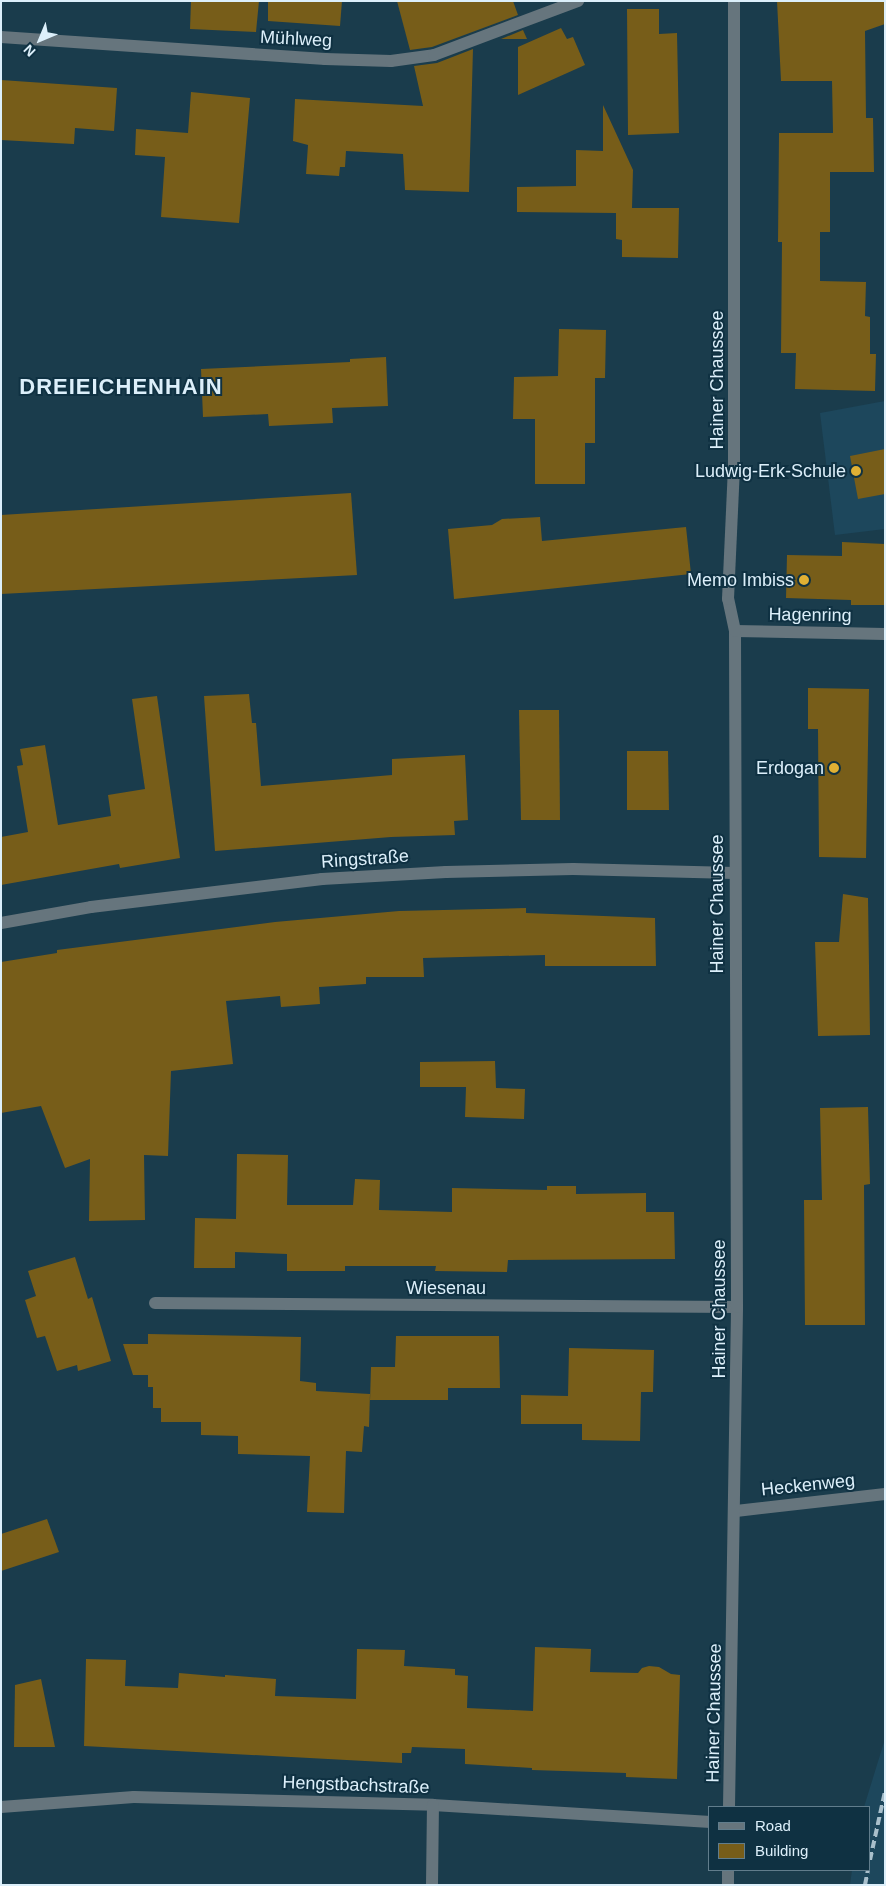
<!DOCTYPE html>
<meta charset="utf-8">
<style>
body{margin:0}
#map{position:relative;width:886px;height:1886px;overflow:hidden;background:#1a3c4c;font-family:Arial,sans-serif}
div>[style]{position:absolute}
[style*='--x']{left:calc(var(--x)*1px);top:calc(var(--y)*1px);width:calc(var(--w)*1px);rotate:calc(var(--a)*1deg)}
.built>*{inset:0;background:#1d475c}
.building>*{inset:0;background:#775d19}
.minor>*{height:12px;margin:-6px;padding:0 6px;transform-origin:6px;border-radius:6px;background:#66757d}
.tertiary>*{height:12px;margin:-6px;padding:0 6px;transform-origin:6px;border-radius:6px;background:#66757d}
.rail>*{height:4px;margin-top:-2px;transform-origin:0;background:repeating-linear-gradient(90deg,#a9c0cc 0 8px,transparent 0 12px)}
.dots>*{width:14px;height:14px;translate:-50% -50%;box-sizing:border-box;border:2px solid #0f3142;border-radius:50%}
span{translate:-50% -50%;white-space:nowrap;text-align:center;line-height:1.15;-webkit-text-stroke:4px #0f3142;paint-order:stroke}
.street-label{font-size:18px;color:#dceffa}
.poi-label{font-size:18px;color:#dceffa}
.right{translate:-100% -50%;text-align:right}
.district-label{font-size:22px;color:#dceffa;font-weight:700;letter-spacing:1px}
.frame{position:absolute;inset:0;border:2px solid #dceffa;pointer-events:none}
.legend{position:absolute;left:708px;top:1806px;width:162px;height:65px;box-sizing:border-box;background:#0f3142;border:1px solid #617d8c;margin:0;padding:6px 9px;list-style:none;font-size:15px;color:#dceffa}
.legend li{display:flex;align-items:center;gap:10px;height:25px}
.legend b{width:25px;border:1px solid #617d8c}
.north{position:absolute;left:15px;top:15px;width:50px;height:50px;-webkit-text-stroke:4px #0f3142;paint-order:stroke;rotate:225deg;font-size:14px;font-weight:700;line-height:20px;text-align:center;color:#dceffa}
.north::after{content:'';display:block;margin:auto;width:18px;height:22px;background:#dceffa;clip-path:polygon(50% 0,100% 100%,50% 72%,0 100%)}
</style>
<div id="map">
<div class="built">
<div style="clip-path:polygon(885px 401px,885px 529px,835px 535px,820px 413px)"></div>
<div style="clip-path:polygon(885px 1739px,885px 1885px,850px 1885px,852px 1870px,870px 1870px,870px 1807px,864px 1807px)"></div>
</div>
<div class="building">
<div style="clip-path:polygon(191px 1px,259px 1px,256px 32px,190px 29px)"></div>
<div style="clip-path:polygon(268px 1px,342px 1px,340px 26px,268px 21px)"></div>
<div style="clip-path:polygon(397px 1px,513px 1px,518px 15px,432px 47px,410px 50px)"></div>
<div style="clip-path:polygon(777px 1px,885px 1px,885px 24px,865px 31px,866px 118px,873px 118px,874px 172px,830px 172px,830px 232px,820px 232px,820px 281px,866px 282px,865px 316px,870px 317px,870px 354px,876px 354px,875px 391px,795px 389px,796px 353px,781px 353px,782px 242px,778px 242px,779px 133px,833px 133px,832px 81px,781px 81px)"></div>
<div style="clip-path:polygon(627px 9px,659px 9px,659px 34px,677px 33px,679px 133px,628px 135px)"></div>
<div style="clip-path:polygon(561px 28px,567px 39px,573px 37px,585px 65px,518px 95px,518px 47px)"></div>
<div style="clip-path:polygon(523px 30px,527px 39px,501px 39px)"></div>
<div style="clip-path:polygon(473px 49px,469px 192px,405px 190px,403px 154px,346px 151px,345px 167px,340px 167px,339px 176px,306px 174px,308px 145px,293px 141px,295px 99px,423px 106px,414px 66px,437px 63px)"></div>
<div style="clip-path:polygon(1px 80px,117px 88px,114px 131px,75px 128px,74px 144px,1px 140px)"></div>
<div style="clip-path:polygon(191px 92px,250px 98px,239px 223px,161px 217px,165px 157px,135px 155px,136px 129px,188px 133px)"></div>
<div style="clip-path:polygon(603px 105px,633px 170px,632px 208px,679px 208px,678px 258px,622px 257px,622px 240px,616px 239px,616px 213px,517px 212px,517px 187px,576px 186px,576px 150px,603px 151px)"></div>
<div style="clip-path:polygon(559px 329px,606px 330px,605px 378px,595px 378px,595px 443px,585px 443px,585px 484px,535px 484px,535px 419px,513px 419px,514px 377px,558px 376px)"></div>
<div style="clip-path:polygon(386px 357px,388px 406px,332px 408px,333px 423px,269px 426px,268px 414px,203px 417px,201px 369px,350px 362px,350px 359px)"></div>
<div style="clip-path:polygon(885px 449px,885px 494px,858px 499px,850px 456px)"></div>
<div style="clip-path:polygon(351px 493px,357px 575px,1px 594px,1px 515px)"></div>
<div style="clip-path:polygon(540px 517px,542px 541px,686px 527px,691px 574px,454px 599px,448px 529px,492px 525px,502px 519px)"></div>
<div style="clip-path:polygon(842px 542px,885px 544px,885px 605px,851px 605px,851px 600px,786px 598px,787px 555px,842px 556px)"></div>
<div style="clip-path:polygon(808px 688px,869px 689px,866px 858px,819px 857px,818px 729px,808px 729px)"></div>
<div style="clip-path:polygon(249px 694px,252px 723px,256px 723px,261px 786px,392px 775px,392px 759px,465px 755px,468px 820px,454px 821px,455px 835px,391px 837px,215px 851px,204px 696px)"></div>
<div style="clip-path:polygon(157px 696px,180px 858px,120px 868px,119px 864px,1px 885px,1px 837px,28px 832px,17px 766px,23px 765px,20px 749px,45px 745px,58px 825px,111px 816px,108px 795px,145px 789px,132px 699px)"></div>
<div style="clip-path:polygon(519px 710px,559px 710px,560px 820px,521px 820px)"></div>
<div style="clip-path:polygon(627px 751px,668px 751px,669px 810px,627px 810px)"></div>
<div style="clip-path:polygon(843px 894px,868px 898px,870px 1035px,818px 1036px,815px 942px,839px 942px)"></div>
<div style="clip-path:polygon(526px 908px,526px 913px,655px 918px,656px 966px,545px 966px,545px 955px,423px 958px,424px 977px,366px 977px,366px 984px,319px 987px,320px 1004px,281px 1007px,280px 996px,226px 1001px,233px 1064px,171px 1071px,168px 1156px,144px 1155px,145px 1220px,89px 1221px,90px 1159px,65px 1168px,41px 1106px,1px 1113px,1px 962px,57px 953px,57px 950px,275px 922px,399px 911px)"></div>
<div style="clip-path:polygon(495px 1061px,496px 1088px,525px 1089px,524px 1119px,465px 1117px,466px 1087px,420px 1087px,420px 1062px)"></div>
<div style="clip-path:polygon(868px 1107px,870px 1184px,864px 1185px,865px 1325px,805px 1325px,804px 1200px,822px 1200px,820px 1108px)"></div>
<div style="clip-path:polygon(237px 1154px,288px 1155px,287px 1205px,353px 1205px,355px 1179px,380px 1180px,379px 1210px,452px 1212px,452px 1188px,547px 1190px,547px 1186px,576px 1186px,576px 1194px,646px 1193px,646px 1212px,674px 1212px,675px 1259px,508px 1260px,507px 1272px,435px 1271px,436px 1266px,345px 1266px,345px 1271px,287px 1271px,287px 1254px,235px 1252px,235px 1268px,194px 1268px,195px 1218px,236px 1219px)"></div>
<div style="clip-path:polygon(75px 1257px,88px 1299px,92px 1297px,111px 1361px,78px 1371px,77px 1365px,57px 1371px,45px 1336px,37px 1338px,25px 1300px,36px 1296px,28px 1271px)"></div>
<div style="clip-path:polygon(148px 1334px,301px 1337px,300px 1381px,316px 1383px,316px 1391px,370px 1394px,369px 1427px,364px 1426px,362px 1452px,346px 1451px,344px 1513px,307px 1512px,310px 1456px,238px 1454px,238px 1436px,201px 1435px,201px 1422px,161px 1422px,161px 1408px,153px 1408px,153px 1387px,148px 1387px,148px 1375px,133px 1375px,123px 1344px,148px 1344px)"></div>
<div style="clip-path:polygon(396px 1336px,499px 1336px,500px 1388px,448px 1388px,448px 1400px,370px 1400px,371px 1367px,395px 1367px)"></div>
<div style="clip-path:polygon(569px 1348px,654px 1350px,653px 1392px,641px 1392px,640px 1441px,582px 1440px,582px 1424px,521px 1424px,521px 1395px,568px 1396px)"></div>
<div style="clip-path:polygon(47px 1519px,59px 1552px,1px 1571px,1px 1534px)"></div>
<div style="clip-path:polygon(535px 1647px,591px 1649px,590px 1672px,638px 1673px,642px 1668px,649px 1666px,659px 1667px,671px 1674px,680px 1675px,677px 1779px,626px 1777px,626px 1773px,532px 1770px,532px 1768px,465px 1764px,465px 1749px,412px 1747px,411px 1753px,402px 1753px,402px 1763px,84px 1746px,86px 1659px,126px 1660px,125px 1686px,178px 1688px,179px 1673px,225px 1677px,225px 1675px,276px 1679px,275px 1696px,356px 1699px,357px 1649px,405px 1650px,404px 1666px,455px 1669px,455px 1675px,468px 1676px,467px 1708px,533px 1711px)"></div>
<div style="clip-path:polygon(41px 1679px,55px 1747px,14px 1747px,15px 1685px)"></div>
</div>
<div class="minor">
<div style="--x:1;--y:37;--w:325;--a:3.9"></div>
<div style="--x:325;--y:59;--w:66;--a:1.7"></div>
<div style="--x:391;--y:61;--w:43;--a:-7.9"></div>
<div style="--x:434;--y:55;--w:154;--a:-20.6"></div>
<div style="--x:735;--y:631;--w:150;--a:1.1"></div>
<div style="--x:1;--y:923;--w:91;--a:-10.1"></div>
<div style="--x:91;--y:907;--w:233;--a:-6.9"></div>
<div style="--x:322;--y:879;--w:124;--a:-3.2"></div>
<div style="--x:446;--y:872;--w:127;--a:-1.4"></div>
<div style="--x:573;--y:869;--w:161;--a:1.4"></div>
<div style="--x:155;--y:1303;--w:582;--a:0.39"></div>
<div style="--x:736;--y:1511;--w:150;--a:-6.5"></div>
<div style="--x:1;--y:1807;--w:133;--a:-4.3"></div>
<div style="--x:134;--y:1797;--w:299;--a:1.5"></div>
<div style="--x:433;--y:1805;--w:278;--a:3.5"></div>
<div style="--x:432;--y:1885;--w:80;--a:-89.3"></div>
</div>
<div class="tertiary">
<div style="--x:729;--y:1807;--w:500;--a:-89.08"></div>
<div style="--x:737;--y:1307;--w:676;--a:-90.17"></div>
<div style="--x:735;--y:631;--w:33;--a:-102"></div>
<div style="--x:728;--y:599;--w:131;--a:-87.4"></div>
<div style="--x:734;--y:468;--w:467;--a:-90"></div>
<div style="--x:728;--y:1885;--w:15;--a:-90"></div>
</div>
<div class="rail">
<div style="--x:870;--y:1860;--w:71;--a:-77.7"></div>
<div style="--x:865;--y:1885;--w:15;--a:-79"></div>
</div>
<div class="dots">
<div style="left:856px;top:471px;background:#e0b034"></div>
<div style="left:804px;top:580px;background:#e0b034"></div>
<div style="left:834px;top:768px;background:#e0b034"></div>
</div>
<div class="street-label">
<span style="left:296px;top:39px;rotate:3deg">Mühlweg</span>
<span style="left:717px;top:380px;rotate:-90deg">Hainer Chaussee</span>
<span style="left:810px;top:615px;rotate:1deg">Hagenring</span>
<span style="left:365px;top:859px;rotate:-4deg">Ringstraße</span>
<span style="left:717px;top:904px;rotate:-90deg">Hainer Chaussee</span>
<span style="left:446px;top:1288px">Wiesenau</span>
<span style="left:719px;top:1309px;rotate:-90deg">Hainer Chaussee</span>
<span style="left:808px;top:1485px;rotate:-6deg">Heckenweg</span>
<span style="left:714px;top:1713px;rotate:-89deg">Hainer Chaussee</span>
<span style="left:356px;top:1785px;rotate:2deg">Hengstbachstraße</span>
</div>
<div class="poi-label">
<span class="right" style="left:846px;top:471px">Ludwig-Erk-Schule</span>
<span class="right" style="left:794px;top:580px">Memo Imbiss</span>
<span class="right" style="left:824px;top:768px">Erdogan</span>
</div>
<div class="district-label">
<span style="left:121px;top:387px">DREIEICHENHAIN</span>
</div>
<div class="frame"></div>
<ul class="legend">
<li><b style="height:6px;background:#66757d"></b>Road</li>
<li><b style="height:14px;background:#775d19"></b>Building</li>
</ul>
<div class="north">N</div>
</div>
